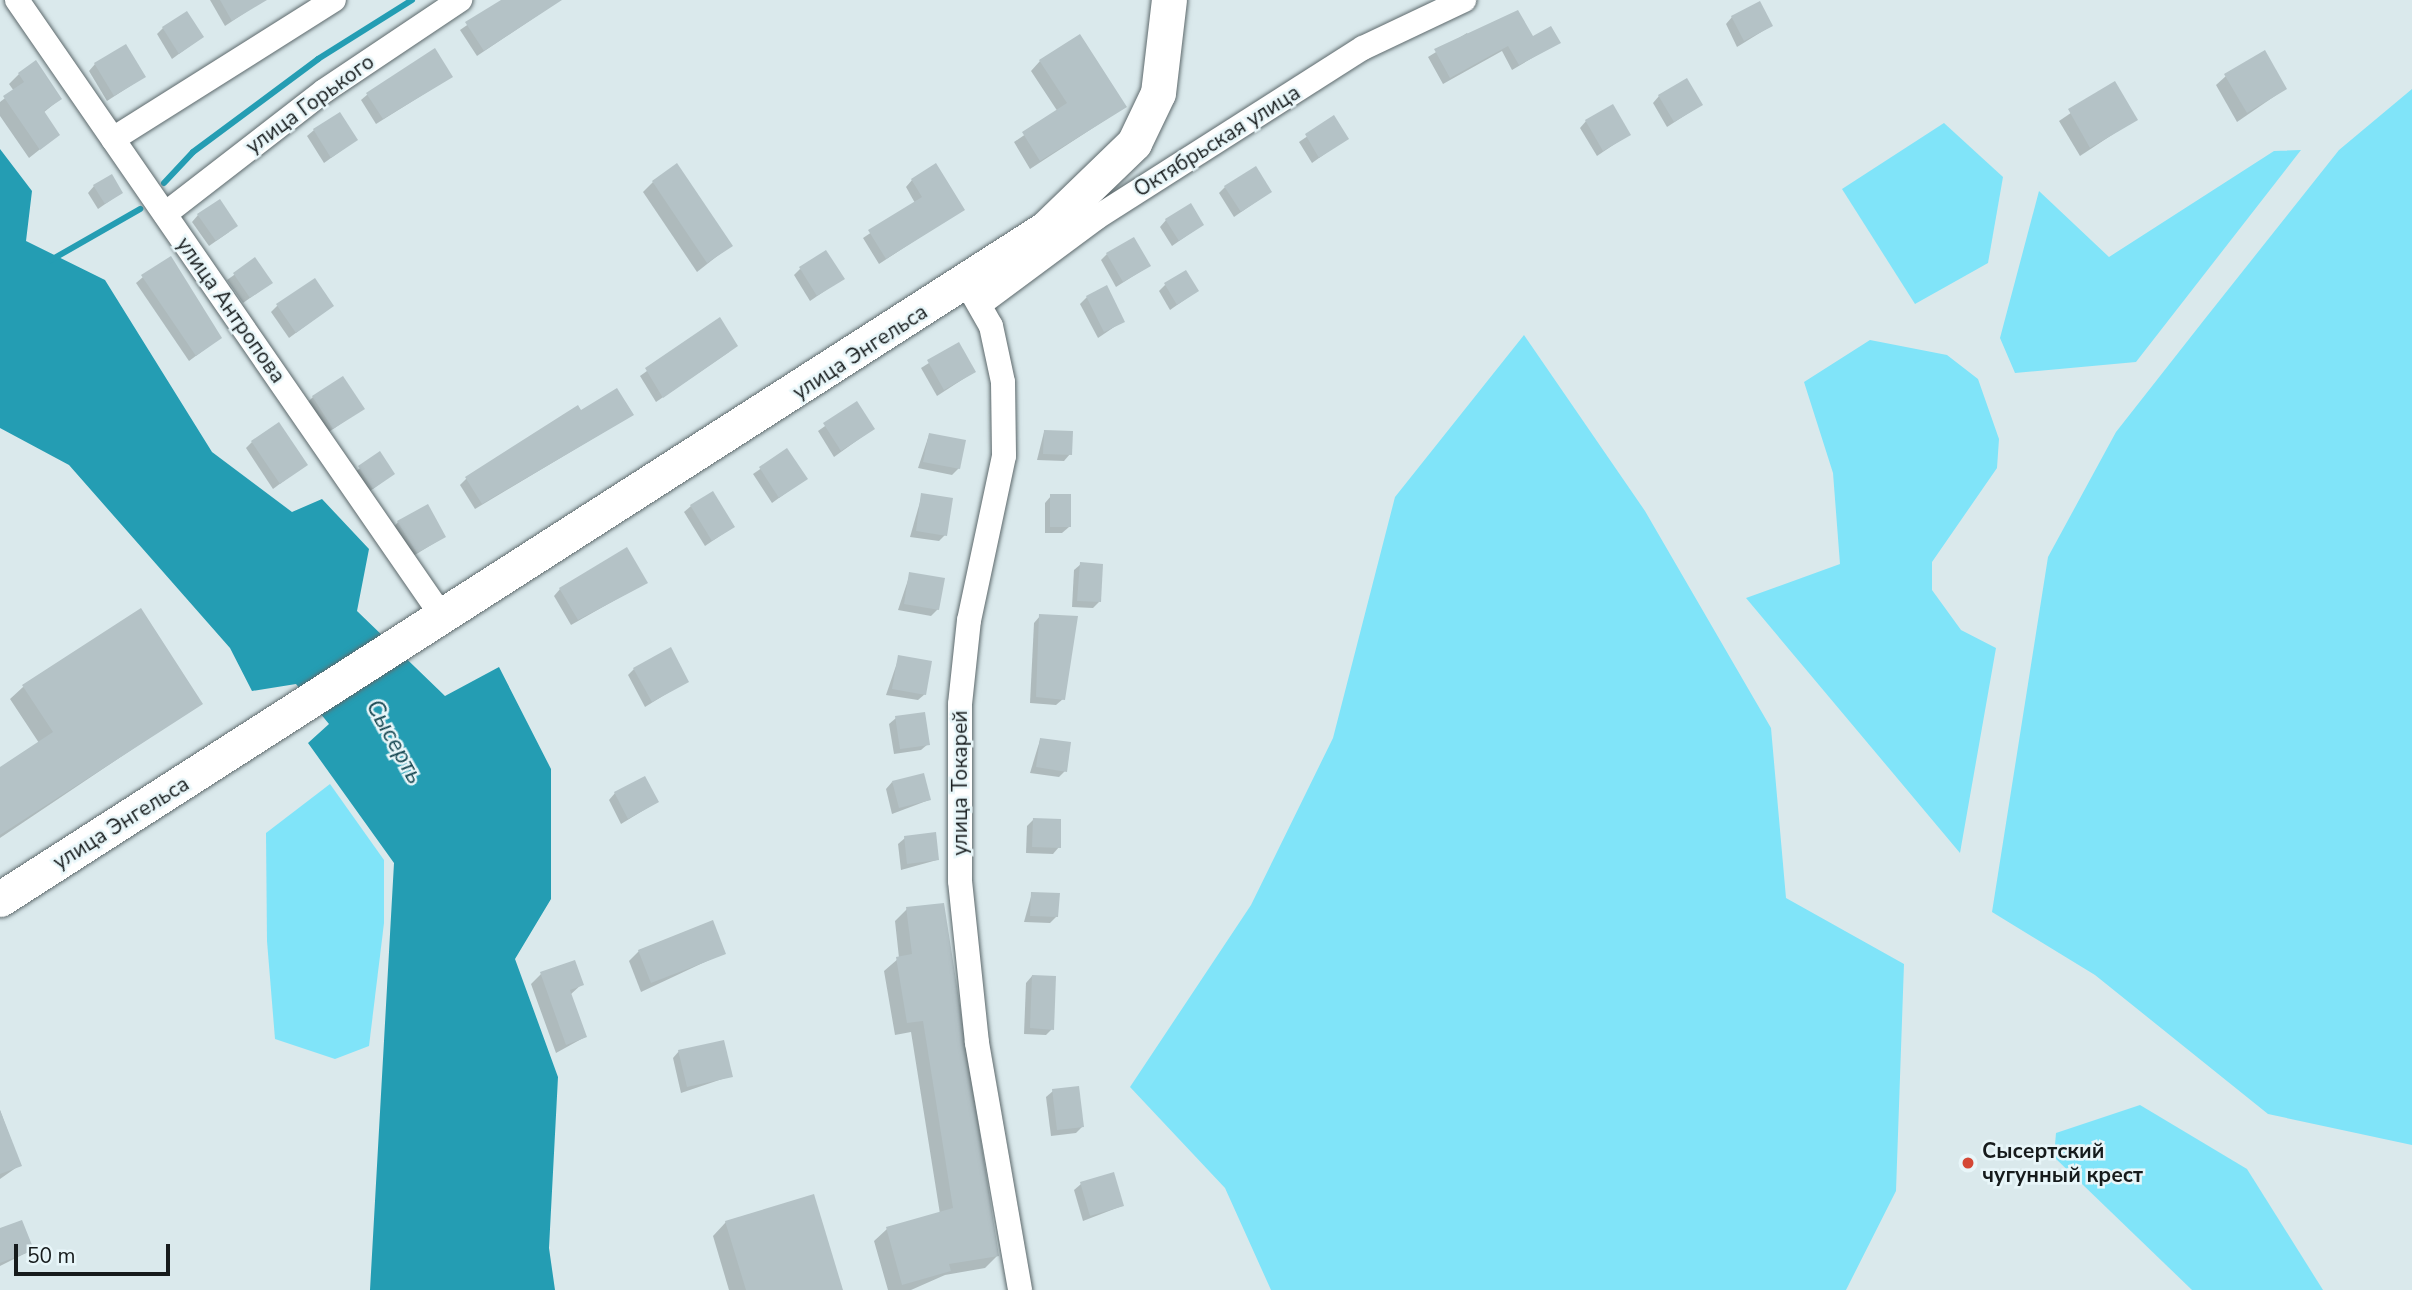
<!DOCTYPE html>
<meta charset="utf-8">
<style>
body{margin:0}
#map{position:relative;width:2412px;height:1290px;overflow:hidden;background:#dae9ec;font-family:"Nunito Sans",sans-serif}
div>[style]{position:absolute}
[style*='--x']{left:calc(var(--x)*1px);top:calc(var(--y)*1px);width:calc(var(--w)*1px);rotate:calc(var(--a)*1deg)}
.green>*{inset:0;background:#80e4f9}
.water>*{inset:0;background:#249db3}
.shadow>*{inset:0;background:#0003}
.stream>*{height:6px;margin:-3px;padding:0 3px;transform-origin:3px;border-radius:3px;background:#249db3}
.building>*{inset:0;background:#b4c2c6}
.roads{filter:drop-shadow(0 0 2px #5d696c) drop-shadow(0 0 2px #5d696c)}
.street>*{height:24px;margin:-12px;padding:0 12px;transform-origin:12px;border-radius:12px;background:#fff}
.secondary>*{height:35px;margin:-17.5px;padding:0 17.5px;transform-origin:17.5px;border-radius:17.5px;background:#fff}
.dots>*{width:19px;height:19px;translate:-50% -50%;box-sizing:border-box;border:4px solid #e8f6f9;border-radius:50%}
span{translate:-50% -50%;white-space:nowrap;text-align:center;line-height:1.15;-webkit-text-stroke:5px #e8f6f9;paint-order:stroke}
.street-label{font-size:21px;color:#161b1c}
.poi-label{font-size:21px;color:#161b1c;font-weight:700}
.left{translate:0 -50%;text-align:left}
.water-label{font-size:23px;color:#164751;font-style:italic}
.scale{position:absolute;left:14px;top:1244px;width:156px;height:32px;box-sizing:border-box;border:4px solid #161b1c;border-top:0;padding-left:9px;font-size:21px;line-height:24px;white-space:nowrap;color:#161b1c;-webkit-text-stroke:5px #e8f6f9;paint-order:stroke}
</style>
<div id="map">
<div class="green">
<div style="clip-path:polygon(2412px 89px,2412px 1145px,2268px 1114px,2095px 975px,1992px 912px,2048px 557px,2116px 432px,2204px 320px,2339px 150px)"></div>
<div style="clip-path:polygon(1944px 123px,2003px 177px,1988px 263px,1915px 304px,1842px 189px)"></div>
<div style="clip-path:polygon(2301px 150px,2136px 362px,2015px 373px,2000px 338px,2039px 191px,2109px 257px,2274px 151px)"></div>
<div style="clip-path:polygon(1524px 335px,1645px 511px,1771px 728px,1786px 898px,1904px 964px,1896px 1191px,1846px 1290px,1271px 1290px,1225px 1188px,1130px 1087px,1251px 905px,1333px 738px,1395px 497px)"></div>
<div style="clip-path:polygon(1870px 340px,1947px 355px,1978px 379px,1999px 439px,1997px 468px,1932px 562px,1932px 590px,1961px 630px,1996px 648px,1960px 853px,1746px 598px,1840px 564px,1833px 473px,1804px 382px)"></div>
<div style="clip-path:polygon(330px 784px,384px 860px,384px 923px,369px 1046px,335px 1059px,275px 1039px,267px 941px,266px 833px)"></div>
<div style="clip-path:polygon(2140px 1105px,2247px 1169px,2323px 1290px,2192px 1290px,2054px 1157px,2056px 1133px)"></div>
</div>
<div class="water">
<div style="clip-path:polygon(0 149px,32px 191px,26px 241px,105px 280px,212px 452px,292px 512px,322px 499px,369px 549px,357px 611px,445px 696px,499px 667px,551px 769px,551px 899px,515px 959px,558px 1077px,549px 1248px,555px 1290px,370px 1290px,394px 863px,308px 743px,329px 724px,296px 684px,252px 691px,230px 648px,69px 465px,0 428px)"></div>
</div>
<div class="shadow">
<div style="clip-path:polygon(210px 0,264px 0,225px 26px)"></div>
<div style="clip-path:polygon(503px 0,545px 0,550px 7px,477px 56px,460px 30px)"></div>
<div style="clip-path:polygon(1732px 17px,1771px 26px,1737px 47px,1726px 24px)"></div>
<div style="clip-path:polygon(163px 28px,202px 37px,172px 59px,157px 34px)"></div>
<div style="clip-path:polygon(1467px 33px,1471px 38px,1559px 42px,1512px 70px,1502px 51px,1443px 84px,1428px 57px)"></div>
<div style="clip-path:polygon(1040px 61px,1125px 107px,1030px 169px,1014px 142px,1058px 112px,1031px 71px)"></div>
<div style="clip-path:polygon(95px 64px,144px 77px,107px 101px,89px 71px)"></div>
<div style="clip-path:polygon(19px 74px,60px 99px,43px 113px,58px 135px,29px 158px,0 116px,0 102px,14px 91px,9px 84px)"></div>
<div style="clip-path:polygon(2226px 76px,2285px 89px,2237px 122px,2216px 85px)"></div>
<div style="clip-path:polygon(451px 77px,376px 124px,361px 100px,368px 94px)"></div>
<div style="clip-path:polygon(2114px 84px,2136px 119px,2080px 156px,2059px 121px)"></div>
<div style="clip-path:polygon(1659px 96px,1701px 105px,1667px 127px,1653px 103px)"></div>
<div style="clip-path:polygon(1334px 118px,1347px 138px,1312px 163px,1299px 142px)"></div>
<div style="clip-path:polygon(1586px 121px,1628px 135px,1597px 156px,1580px 128px)"></div>
<div style="clip-path:polygon(314px 130px,356px 140px,324px 163px,307px 136px)"></div>
<div style="clip-path:polygon(912px 180px,963px 209px,879px 264px,863px 238px,915px 203px,906px 187px)"></div>
<div style="clip-path:polygon(653px 182px,730px 246px,697px 272px,643px 192px)"></div>
<div style="clip-path:polygon(94px 186px,121px 193px,98px 209px,88px 193px)"></div>
<div style="clip-path:polygon(1225px 187px,1270px 192px,1234px 217px,1219px 193px)"></div>
<div style="clip-path:polygon(198px 215px,229px 232px,209px 246px,192px 222px)"></div>
<div style="clip-path:polygon(1166px 220px,1202px 225px,1172px 246px,1160px 227px)"></div>
<div style="clip-path:polygon(1107px 254px,1149px 266px,1116px 287px,1101px 260px)"></div>
<div style="clip-path:polygon(255px 260px,271px 283px,243px 303px,227px 280px)"></div>
<div style="clip-path:polygon(800px 269px,842px 279px,810px 301px,794px 275px)"></div>
<div style="clip-path:polygon(143px 277px,220px 338px,189px 361px,136px 283px)"></div>
<div style="clip-path:polygon(1165px 285px,1197px 291px,1170px 310px,1159px 291px)"></div>
<div style="clip-path:polygon(1087px 297px,1123px 321px,1098px 338px,1080px 304px)"></div>
<div style="clip-path:polygon(277px 306px,332px 306px,289px 338px,271px 312px)"></div>
<div style="clip-path:polygon(719px 319px,729px 352px,656px 402px,640px 376px)"></div>
<div style="clip-path:polygon(959px 344px,974px 372px,937px 396px,921px 368px)"></div>
<div style="clip-path:polygon(313px 397px,362px 409px,326px 434px,307px 403px)"></div>
<div style="clip-path:polygon(856px 404px,873px 429px,834px 457px,818px 431px)"></div>
<div style="clip-path:polygon(581px 413px,632px 415px,475px 509px,460px 485px,466px 479px)"></div>
<div style="clip-path:polygon(1044px 432px,1070px 454px,1064px 461px,1037px 460px)"></div>
<div style="clip-path:polygon(929px 435px,959px 468px,952px 475px,918px 468px)"></div>
<div style="clip-path:polygon(252px 442px,305px 465px,273px 489px,246px 448px)"></div>
<div style="clip-path:polygon(787px 451px,805px 479px,772px 503px,753px 474px)"></div>
<div style="clip-path:polygon(380px 454px,393px 474px,366px 494px,352px 474px)"></div>
<div style="clip-path:polygon(922px 495px,945px 535px,939px 541px,910px 537px)"></div>
<div style="clip-path:polygon(1051px 496px,1069px 527px,1062px 533px,1045px 533px,1045px 503px)"></div>
<div style="clip-path:polygon(691px 506px,733px 527px,705px 546px,684px 512px)"></div>
<div style="clip-path:polygon(398px 522px,444px 537px,410px 558px,392px 529px)"></div>
<div style="clip-path:polygon(1081px 564px,1099px 602px,1093px 608px,1072px 607px,1074px 570px)"></div>
<div style="clip-path:polygon(910px 574px,938px 609px,931px 616px,898px 610px)"></div>
<div style="clip-path:polygon(645px 583px,571px 625px,554px 596px,560px 589px)"></div>
<div style="clip-path:polygon(1040px 616px,1063px 699px,1056px 705px,1030px 703px,1034px 623px)"></div>
<div style="clip-path:polygon(899px 657px,925px 694px,918px 700px,886px 695px)"></div>
<div style="clip-path:polygon(634px 669px,687px 681px,645px 707px,628px 675px)"></div>
<div style="clip-path:polygon(23px 687px,201px 703px,0 838px,0 769px,39px 743px,10px 699px)"></div>
<div style="clip-path:polygon(896px 718px,928px 744px,921px 750px,894px 754px,889px 724px)"></div>
<div style="clip-path:polygon(1040px 740px,1065px 771px,1059px 777px,1030px 773px)"></div>
<div style="clip-path:polygon(892px 782px,929px 800px,892px 814px,886px 789px)"></div>
<div style="clip-path:polygon(615px 793px,657px 802px,621px 824px,609px 800px)"></div>
<div style="clip-path:polygon(1033px 820px,1059px 847px,1053px 854px,1026px 853px,1027px 826px)"></div>
<div style="clip-path:polygon(905px 838px,937px 860px,901px 870px,898px 844px)"></div>
<div style="clip-path:polygon(1032px 893px,1057px 916px,1050px 923px,1024px 922px)"></div>
<div style="clip-path:polygon(907px 909px,997px 1256px,985px 1268px,945px 1275px,911px 1290px,888px 1290px,874px 1241px,887px 1229px,940px 1214px,911px 1032px,895px 1035px,884px 971px,899px 958px,895px 921px)"></div>
<div style="clip-path:polygon(639px 951px,724px 953px,641px 992px,629px 961px)"></div>
<div style="clip-path:polygon(541px 974px,582px 984px,570px 995px,585px 1037px,556px 1053px,531px 984px)"></div>
<div style="clip-path:polygon(1032px 976px,1052px 1029px,1046px 1035px,1024px 1034px,1026px 983px)"></div>
<div style="clip-path:polygon(679px 1051px,731px 1076px,681px 1093px,673px 1058px)"></div>
<div style="clip-path:polygon(1053px 1091px,1083px 1126px,1076px 1133px,1051px 1136px,1046px 1097px)"></div>
<div style="clip-path:polygon(0 1110px,20px 1165px,0 1179px)"></div>
<div style="clip-path:polygon(1081px 1184px,1122px 1206px,1083px 1221px,1074px 1190px)"></div>
<div style="clip-path:polygon(726px 1222px,841px 1290px,729px 1290px,713px 1236px)"></div>
<div style="clip-path:polygon(0 1230px,32px 1250px,0 1266px)"></div>
</div>
<div class="stream">
<div style="--x:164;--y:183;--w:42;--a:-46.9"></div>
<div style="--x:193;--y:152;--w:156;--a:-36.6"></div>
<div style="--x:318;--y:59;--w:111;--a:-32.1"></div>
<div style="--x:51;--y:260;--w:103;--a:-29.8"></div>
</div>
<div class="building">
<div style="clip-path:polygon(220px 0,267px 0,232px 21px)"></div>
<div style="clip-path:polygon(501px 0,562px 0,484px 51px,465px 22px)"></div>
<div style="clip-path:polygon(1760px 1px,1773px 26px,1744px 41px,1731px 16px)"></div>
<div style="clip-path:polygon(1518px 10px,1533px 36px,1551px 26px,1561px 43px,1519px 65px,1508px 46px,1450px 78px,1434px 49px)"></div>
<div style="clip-path:polygon(187px 11px,204px 37px,179px 54px,162px 27px)"></div>
<div style="clip-path:polygon(1080px 34px,1127px 107px,1040px 161px,1022px 132px,1067px 103px,1039px 60px)"></div>
<div style="clip-path:polygon(126px 44px,146px 77px,114px 96px,94px 63px)"></div>
<div style="clip-path:polygon(435px 48px,453px 77px,383px 119px,366px 93px)"></div>
<div style="clip-path:polygon(2265px 50px,2287px 89px,2247px 113px,2224px 74px)"></div>
<div style="clip-path:polygon(36px 60px,62px 99px,44px 111px,60px 135px,40px 150px,3px 96px,24px 82px,18px 73px)"></div>
<div style="clip-path:polygon(1687px 78px,1703px 105px,1674px 122px,1658px 95px)"></div>
<div style="clip-path:polygon(2115px 81px,2138px 120px,2090px 148px,2068px 109px)"></div>
<div style="clip-path:polygon(1613px 104px,1631px 135px,1603px 151px,1585px 120px)"></div>
<div style="clip-path:polygon(340px 112px,358px 140px,331px 158px,313px 129px)"></div>
<div style="clip-path:polygon(1334px 115px,1349px 139px,1319px 158px,1305px 134px)"></div>
<div style="clip-path:polygon(677px 163px,733px 246px,707px 263px,652px 181px)"></div>
<div style="clip-path:polygon(936px 163px,965px 210px,886px 259px,868px 230px,922px 197px,911px 179px)"></div>
<div style="clip-path:polygon(1256px 166px,1272px 192px,1241px 212px,1224px 186px)"></div>
<div style="clip-path:polygon(112px 174px,123px 193px,105px 204px,93px 185px)"></div>
<div style="clip-path:polygon(220px 199px,238px 226px,216px 241px,197px 214px)"></div>
<div style="clip-path:polygon(1191px 203px,1204px 225px,1179px 241px,1165px 219px)"></div>
<div style="clip-path:polygon(1134px 237px,1151px 266px,1123px 282px,1106px 253px)"></div>
<div style="clip-path:polygon(826px 250px,845px 279px,817px 296px,799px 267px)"></div>
<div style="clip-path:polygon(171px 256px,222px 338px,196px 356px,141px 275px)"></div>
<div style="clip-path:polygon(255px 257px,273px 283px,250px 298px,233px 273px)"></div>
<div style="clip-path:polygon(1186px 270px,1199px 291px,1177px 305px,1164px 283px)"></div>
<div style="clip-path:polygon(315px 278px,334px 306px,296px 333px,276px 304px)"></div>
<div style="clip-path:polygon(1107px 285px,1125px 322px,1104px 332px,1086px 296px)"></div>
<div style="clip-path:polygon(720px 317px,738px 346px,663px 398px,645px 368px)"></div>
<div style="clip-path:polygon(959px 342px,976px 372px,944px 390px,927px 360px)"></div>
<div style="clip-path:polygon(343px 376px,365px 409px,333px 429px,312px 396px)"></div>
<div style="clip-path:polygon(617px 388px,634px 415px,482px 504px,465px 477px,578px 405px,581px 410px)"></div>
<div style="clip-path:polygon(857px 401px,875px 429px,841px 451px,823px 423px)"></div>
<div style="clip-path:polygon(279px 422px,308px 465px,280px 484px,251px 441px)"></div>
<div style="clip-path:polygon(1044px 430px,1073px 431px,1072px 455px,1043px 454px)"></div>
<div style="clip-path:polygon(929px 433px,966px 440px,960px 469px,923px 462px)"></div>
<div style="clip-path:polygon(787px 448px,808px 479px,779px 498px,759px 467px)"></div>
<div style="clip-path:polygon(380px 451px,395px 474px,373px 489px,358px 466px)"></div>
<div style="clip-path:polygon(713px 491px,735px 527px,712px 541px,690px 505px)"></div>
<div style="clip-path:polygon(921px 493px,953px 498px,947px 536px,916px 531px)"></div>
<div style="clip-path:polygon(1050px 494px,1071px 494px,1071px 527px,1050px 527px)"></div>
<div style="clip-path:polygon(428px 504px,446px 537px,417px 553px,397px 521px)"></div>
<div style="clip-path:polygon(627px 547px,648px 583px,578px 620px,559px 588px)"></div>
<div style="clip-path:polygon(1080px 562px,1103px 564px,1101px 602px,1077px 601px)"></div>
<div style="clip-path:polygon(909px 572px,945px 578px,939px 610px,904px 604px)"></div>
<div style="clip-path:polygon(141px 608px,203px 704px,0 835px,0 767px,53px 732px,22px 685px)"></div>
<div style="clip-path:polygon(1039px 614px,1078px 616px,1065px 700px,1036px 697px)"></div>
<div style="clip-path:polygon(671px 647px,689px 682px,652px 702px,633px 668px)"></div>
<div style="clip-path:polygon(898px 655px,932px 661px,926px 695px,892px 689px)"></div>
<div style="clip-path:polygon(925px 712px,930px 745px,900px 749px,895px 716px)"></div>
<div style="clip-path:polygon(1040px 738px,1071px 742px,1067px 772px,1036px 767px)"></div>
<div style="clip-path:polygon(924px 773px,931px 800px,899px 808px,892px 781px)"></div>
<div style="clip-path:polygon(645px 776px,659px 802px,628px 819px,614px 792px)"></div>
<div style="clip-path:polygon(1033px 818px,1061px 819px,1061px 848px,1032px 847px)"></div>
<div style="clip-path:polygon(936px 832px,939px 860px,907px 864px,904px 836px)"></div>
<div style="clip-path:polygon(1031px 892px,1060px 893px,1058px 917px,1030px 916px)"></div>
<div style="clip-path:polygon(944px 903px,999px 1256px,949px 1264px,951px 1271px,902px 1285px,886px 1227px,953px 1208px,923px 1021px,907px 1023px,896px 957px,912px 954px,906px 907px)"></div>
<div style="clip-path:polygon(713px 920px,726px 954px,651px 983px,638px 950px)"></div>
<div style="clip-path:polygon(575px 960px,584px 985px,570px 990px,587px 1037px,566px 1045px,540px 972px)"></div>
<div style="clip-path:polygon(1032px 975px,1056px 976px,1054px 1030px,1030px 1028px)"></div>
<div style="clip-path:polygon(724px 1040px,733px 1077px,687px 1087px,678px 1050px)"></div>
<div style="clip-path:polygon(1079px 1086px,1084px 1127px,1057px 1130px,1052px 1089px)"></div>
<div style="clip-path:polygon(0 1110px,22px 1166px,0 1174px)"></div>
<div style="clip-path:polygon(1114px 1172px,1124px 1206px,1090px 1216px,1080px 1182px)"></div>
<div style="clip-path:polygon(814px 1194px,843px 1290px,746px 1290px,725px 1221px)"></div>
<div style="clip-path:polygon(22px 1220px,34px 1250px,0 1263px,0 1228px)"></div>
</div>
<div class="roads">
<div class="street">
<div style="--x:17;--y:0;--w:752;--a:55.4"></div>
<div style="--x:113;--y:139;--w:261;--a:-32.2"></div>
<div style="--x:165;--y:214;--w:201;--a:-37.7"></div>
<div style="--x:324;--y:91;--w:164;--a:-33.8"></div>
<div style="--x:967;--y:284;--w:48;--a:60.3"></div>
<div style="--x:991;--y:326;--w:57;--a:77.9"></div>
<div style="--x:1003;--y:382;--w:74;--a:89.2"></div>
<div style="--x:1004;--y:456;--w:168;--a:102"></div>
<div style="--x:969;--y:620;--w:84;--a:96.1"></div>
<div style="--x:960;--y:704;--w:177;--a:90"></div>
<div style="--x:960;--y:881;--w:163;--a:84"></div>
<div style="--x:977;--y:1043;--w:251;--a:80.1"></div>
<div style="--x:983;--y:302;--w:141;--a:-36.6"></div>
<div style="--x:1096;--y:218;--w:317;--a:-32.5"></div>
<div style="--x:1363;--y:48;--w:112;--a:-25.4"></div>
</div>
<div class="secondary">
<div style="--x:0;--y:899;--w:1241;--a:-32.67"></div>
<div style="--x:1045;--y:229;--w:124;--a:-44"></div>
<div style="--x:1134;--y:143;--w:55;--a:-64.4"></div>
<div style="--x:1158;--y:93;--w:94;--a:-83.3"></div>
</div>
</div>
<div class="dots">
<div style="left:1968px;top:1163px;background:#d44735"></div>
</div>
<div class="street-label">
<span style="left:310px;top:104px;rotate:-36deg">улица Горького</span>
<span style="left:1217px;top:141px;rotate:-32deg">Октябрьская улица</span>
<span style="left:231px;top:310px;rotate:55deg">улица Антропова</span>
<span style="left:860px;top:352px;rotate:-33deg">улица Энгельса</span>
<span style="left:960px;top:783px;rotate:-90deg">улица Токарей</span>
<span style="left:121px;top:823px;rotate:-32deg">улица Энгельса</span>
</div>
<div class="poi-label">
<span class="left" style="left:1982px;top:1163px">Сысертский<br>чугунный крест</span>
</div>
<div class="water-label">
<span style="left:394px;top:742px;rotate:61deg">Сысерть</span>
</div>
<div class="scale">50 m</div>
</div>
